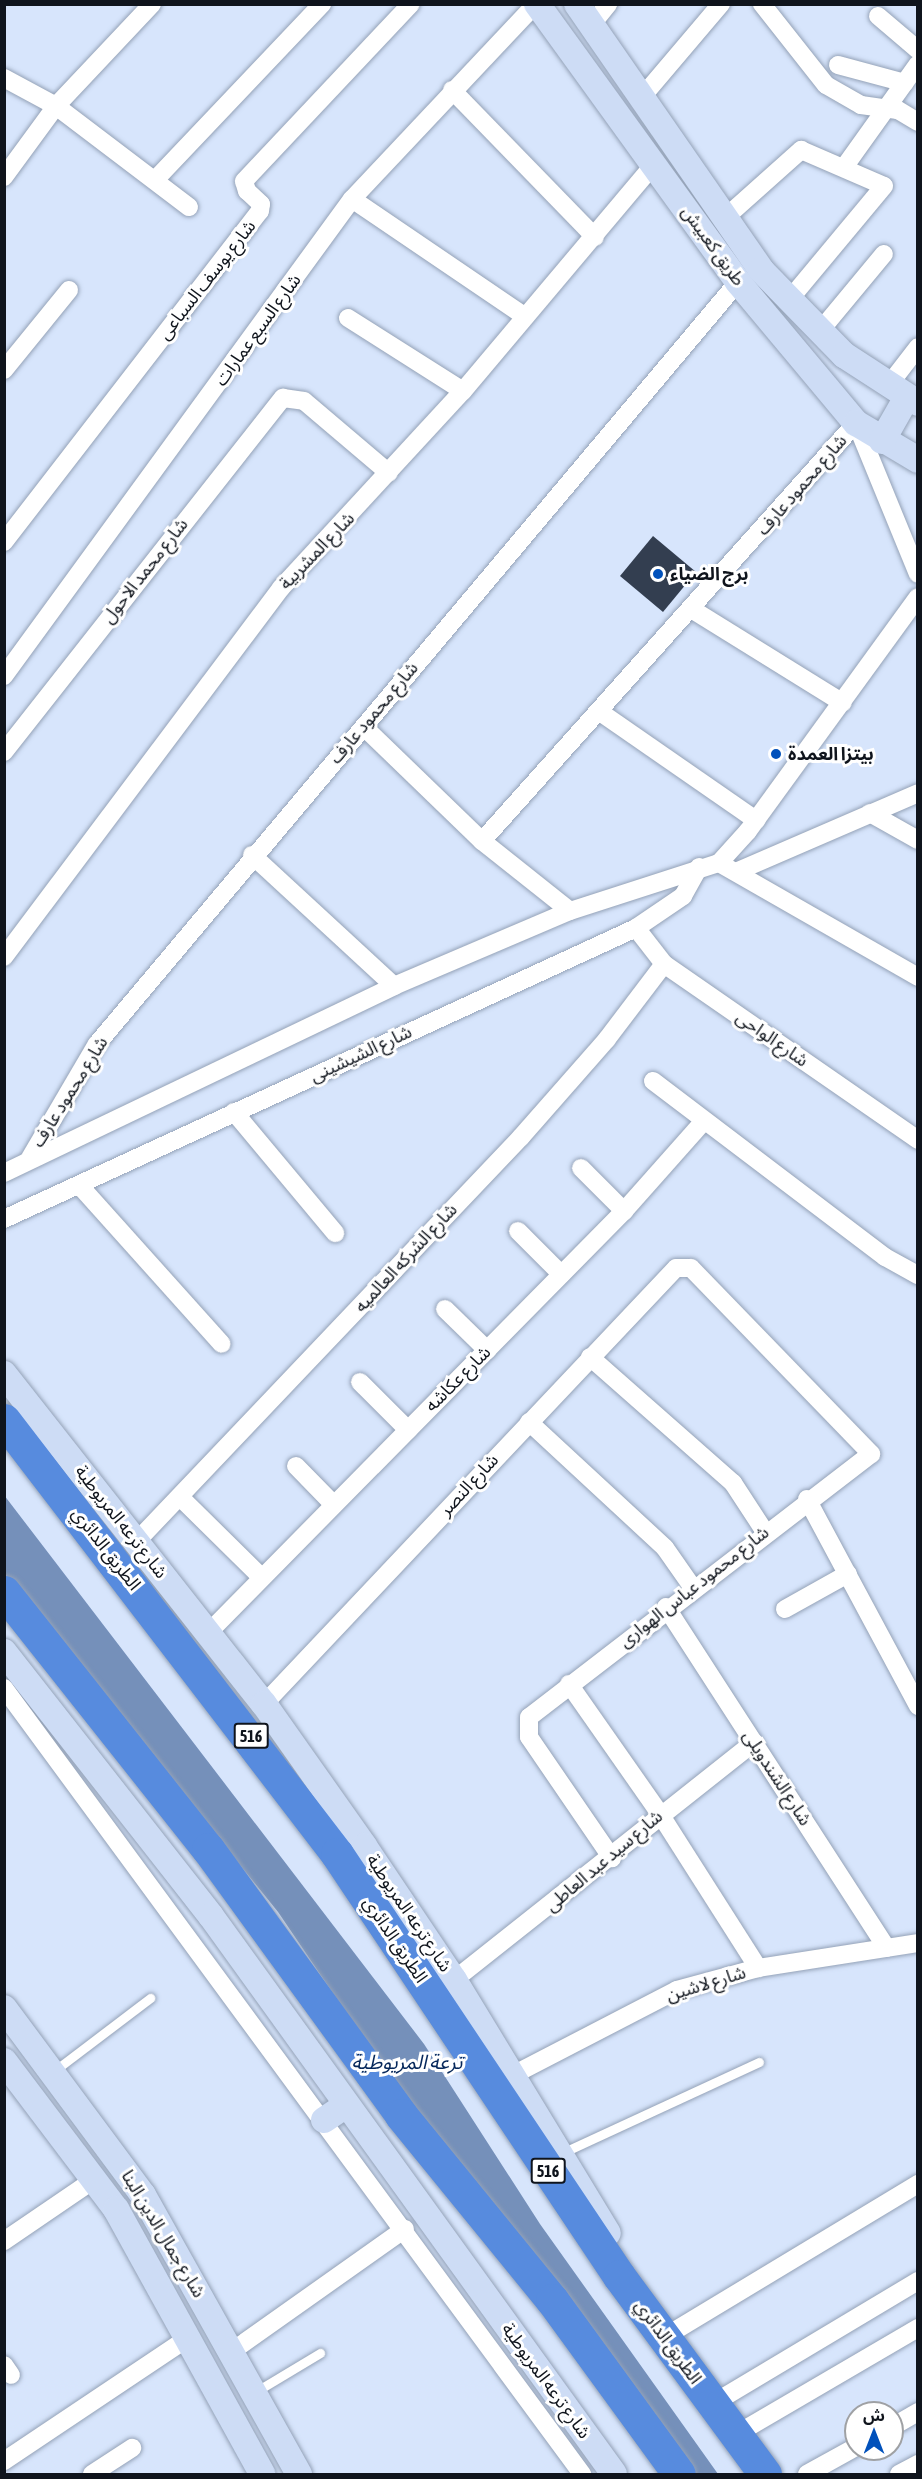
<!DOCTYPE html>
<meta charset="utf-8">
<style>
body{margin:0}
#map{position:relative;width:922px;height:2479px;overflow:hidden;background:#d7e5fc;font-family:"Asap Condensed","Noto Sans Arabic",sans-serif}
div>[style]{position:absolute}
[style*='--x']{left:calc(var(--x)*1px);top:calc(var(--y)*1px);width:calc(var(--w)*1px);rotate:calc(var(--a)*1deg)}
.water>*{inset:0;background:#7590ba}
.building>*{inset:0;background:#333e50}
.roads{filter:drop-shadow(0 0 2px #94a2b7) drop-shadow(0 0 2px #94a2b7)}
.lane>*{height:9px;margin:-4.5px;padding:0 4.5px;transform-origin:4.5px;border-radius:4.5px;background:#fff}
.street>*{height:18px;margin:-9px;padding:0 9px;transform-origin:9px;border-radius:9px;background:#fff}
.secondary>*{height:26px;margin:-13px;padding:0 13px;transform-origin:13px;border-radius:13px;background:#cddcf5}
.highway>*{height:33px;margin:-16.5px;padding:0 16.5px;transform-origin:16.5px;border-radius:16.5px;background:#578bde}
.dots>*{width:16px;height:16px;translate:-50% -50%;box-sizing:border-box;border:3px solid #fff;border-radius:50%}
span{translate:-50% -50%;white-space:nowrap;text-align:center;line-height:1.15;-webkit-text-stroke:6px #fff;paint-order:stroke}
.shield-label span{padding:2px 4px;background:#fff;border:2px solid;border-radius:4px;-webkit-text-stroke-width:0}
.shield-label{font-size:16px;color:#0f141c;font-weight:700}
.street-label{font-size:18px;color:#0f141c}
.poi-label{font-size:18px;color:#0f141c;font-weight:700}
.left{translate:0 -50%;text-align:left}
.water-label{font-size:20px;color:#05275a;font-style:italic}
.frame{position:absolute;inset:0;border:6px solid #0f141c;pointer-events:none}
.north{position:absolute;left:844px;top:2401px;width:60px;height:60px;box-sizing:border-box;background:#fff;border:2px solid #9fa1a4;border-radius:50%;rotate:0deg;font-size:16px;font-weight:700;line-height:24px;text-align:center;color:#0f141c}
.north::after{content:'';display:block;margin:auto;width:21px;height:27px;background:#0151bb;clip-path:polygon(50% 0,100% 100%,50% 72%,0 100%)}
</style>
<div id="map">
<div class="water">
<div style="clip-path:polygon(4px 1495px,424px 2044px,540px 2224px,718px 2474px,677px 2474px,517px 2265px,278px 1912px,5px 1574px)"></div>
</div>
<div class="building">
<div style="clip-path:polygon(653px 536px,696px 572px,663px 612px,620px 576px)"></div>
</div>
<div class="roads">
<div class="lane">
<div style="--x:54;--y:2071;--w:121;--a:-37.2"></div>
<div style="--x:562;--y:2153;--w:217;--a:-24.8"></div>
<div style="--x:255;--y:2392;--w:76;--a:-31"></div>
</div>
<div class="street">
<div style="--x:762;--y:4;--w:103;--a:51.7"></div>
<div style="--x:826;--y:85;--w:40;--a:29.7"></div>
<div style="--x:861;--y:105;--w:37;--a:8"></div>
<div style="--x:898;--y:110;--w:23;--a:31"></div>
<div style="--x:878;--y:16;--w:52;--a:40.4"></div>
<div style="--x:592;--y:24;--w:26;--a:-51"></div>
<div style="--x:838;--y:65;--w:69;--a:15"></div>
<div style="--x:4;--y:78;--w:59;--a:28.3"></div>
<div style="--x:56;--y:106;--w:167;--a:37.2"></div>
<div style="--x:452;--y:90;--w:205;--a:45.8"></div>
<div style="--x:642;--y:97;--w:122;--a:-49.7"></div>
<div style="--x:845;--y:166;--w:125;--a:-54.4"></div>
<div style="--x:4;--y:177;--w:88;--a:-53.8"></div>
<div style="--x:56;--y:106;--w:140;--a:-46.7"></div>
<div style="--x:155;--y:180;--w:243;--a:-46.5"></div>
<div style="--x:352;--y:199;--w:208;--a:34.2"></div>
<div style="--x:726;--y:217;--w:101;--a:-41.8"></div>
<div style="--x:801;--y:150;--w:90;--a:23.4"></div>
<div style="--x:884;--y:186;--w:147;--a:129.8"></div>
<div style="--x:348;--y:318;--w:136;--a:32.4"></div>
<div style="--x:820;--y:331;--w:100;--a:-50.3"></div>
<div style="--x:4;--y:370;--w:103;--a:-50.9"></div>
<div style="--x:888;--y:386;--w:49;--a:-52.4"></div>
<div style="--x:4;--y:542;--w:418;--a:-52.3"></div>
<div style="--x:260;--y:211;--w:7;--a:-82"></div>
<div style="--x:261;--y:204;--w:19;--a:-137"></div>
<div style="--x:247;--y:191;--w:10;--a:-107"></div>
<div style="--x:244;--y:181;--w:243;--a:-46.7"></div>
<div style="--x:693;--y:610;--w:176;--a:31.8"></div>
<div style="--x:4;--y:676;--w:590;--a:-53.89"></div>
<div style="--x:352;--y:199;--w:268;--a:-46.7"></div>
<div style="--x:600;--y:712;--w:190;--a:34.7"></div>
<div style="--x:364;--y:727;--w:164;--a:44"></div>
<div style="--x:482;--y:841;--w:112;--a:38.5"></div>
<div style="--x:4;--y:752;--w:451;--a:-51.8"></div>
<div style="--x:283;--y:398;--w:21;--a:8"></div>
<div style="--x:304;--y:401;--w:111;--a:40.3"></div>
<div style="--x:870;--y:813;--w:55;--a:29.4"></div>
<div style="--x:482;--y:841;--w:561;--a:-48.18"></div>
<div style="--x:856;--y:423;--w:163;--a:67.7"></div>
<div style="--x:252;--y:855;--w:193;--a:42.7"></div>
<div style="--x:719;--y:863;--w:229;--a:29.8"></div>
<div style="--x:738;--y:871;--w:196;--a:-23.4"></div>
<div style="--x:636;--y:928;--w:46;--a:52.1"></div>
<div style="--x:664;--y:964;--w:309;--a:34.7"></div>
<div style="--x:4;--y:957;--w:461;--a:-53.1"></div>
<div style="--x:281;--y:588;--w:268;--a:-47.3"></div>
<div style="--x:463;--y:391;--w:297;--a:-49.9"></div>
<div style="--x:653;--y:1081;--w:291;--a:37.2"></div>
<div style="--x:885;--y:1257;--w:38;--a:29"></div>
<div style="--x:234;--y:1112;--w:158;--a:50.1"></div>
<div style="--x:30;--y:1158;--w:132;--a:-59.6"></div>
<div style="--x:97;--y:1044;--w:996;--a:-49.93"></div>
<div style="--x:581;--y:1168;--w:61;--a:45"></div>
<div style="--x:4;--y:1173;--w:433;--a:-25.6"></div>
<div style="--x:394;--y:986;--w:191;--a:-23.1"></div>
<div style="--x:570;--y:911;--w:157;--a:-17.9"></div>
<div style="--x:719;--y:863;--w:43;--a:-47.8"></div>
<div style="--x:748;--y:831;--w:289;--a:-54"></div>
<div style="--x:80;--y:1186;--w:212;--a:48.1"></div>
<div style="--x:4;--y:1219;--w:696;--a:-24.72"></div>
<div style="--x:636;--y:928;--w:57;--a:-34.2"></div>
<div style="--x:683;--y:896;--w:33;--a:-61"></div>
<div style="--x:518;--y:1231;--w:61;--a:45"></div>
<div style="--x:445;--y:1309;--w:59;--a:44.3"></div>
<div style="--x:590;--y:1357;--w:191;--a:41.4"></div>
<div style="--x:733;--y:1483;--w:59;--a:56.9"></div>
<div style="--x:360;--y:1382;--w:68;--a:45"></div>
<div style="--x:529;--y:1422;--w:185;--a:42.8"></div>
<div style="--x:665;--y:1548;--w:49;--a:55"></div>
<div style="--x:296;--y:1466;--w:54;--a:45.7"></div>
<div style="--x:180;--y:1497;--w:115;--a:44.6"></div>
<div style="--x:807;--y:1499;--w:235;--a:61.8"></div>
<div style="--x:136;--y:1542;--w:559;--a:-46.45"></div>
<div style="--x:521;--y:1137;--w:130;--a:-48.7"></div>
<div style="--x:607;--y:1039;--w:94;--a:-52.8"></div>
<div style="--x:666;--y:1607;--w:406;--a:57.1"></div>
<div style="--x:785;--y:1609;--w:72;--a:-29.1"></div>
<div style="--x:208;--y:1633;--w:593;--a:-45.41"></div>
<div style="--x:624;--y:1211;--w:120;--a:-48.4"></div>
<div style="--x:569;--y:1684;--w:159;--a:55"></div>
<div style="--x:660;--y:1814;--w:183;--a:57.5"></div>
<div style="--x:4;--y:1688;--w:976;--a:53.67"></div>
<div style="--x:264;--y:1704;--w:600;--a:-46.62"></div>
<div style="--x:676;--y:1268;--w:15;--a:0"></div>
<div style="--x:691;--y:1268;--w:259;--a:45.9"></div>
<div style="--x:871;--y:1454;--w:431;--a:142.4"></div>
<div style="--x:529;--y:1717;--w:20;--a:90"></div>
<div style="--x:529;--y:1737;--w:147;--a:55.6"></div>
<div style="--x:454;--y:1980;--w:383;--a:-38.4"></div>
<div style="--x:511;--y:2076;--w:187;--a:-27.4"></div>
<div style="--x:677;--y:1990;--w:84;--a:-15.2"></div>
<div style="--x:758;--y:1968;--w:162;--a:-8.9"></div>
<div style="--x:4;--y:2241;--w:110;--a:-34.3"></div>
<div style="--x:676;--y:2330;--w:283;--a:-31.1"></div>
<div style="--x:231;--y:2352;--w:213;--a:-35.3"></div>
<div style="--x:4;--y:2365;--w:12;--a:55"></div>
<div style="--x:724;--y:2397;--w:226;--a:-30.9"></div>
<div style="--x:892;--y:2427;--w:30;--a:-30"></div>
<div style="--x:747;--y:2428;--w:198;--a:-30.3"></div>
<div style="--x:4;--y:2461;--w:219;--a:-33.8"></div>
<div style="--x:92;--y:2474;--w:48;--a:-33"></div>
<div style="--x:807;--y:2474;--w:56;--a:-28.9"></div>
<div style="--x:899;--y:2474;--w:21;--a:-28"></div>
</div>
<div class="secondary">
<div style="--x:537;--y:4;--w:343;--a:54.1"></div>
<div style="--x:738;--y:282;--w:184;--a:50.1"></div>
<div style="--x:856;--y:423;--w:72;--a:30.8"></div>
<div style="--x:577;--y:4;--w:323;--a:55.3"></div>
<div style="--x:761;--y:270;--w:119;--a:45.7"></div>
<div style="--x:844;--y:355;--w:88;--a:33"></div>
<div style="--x:882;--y:441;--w:51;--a:-60.4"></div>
<div style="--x:4;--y:1374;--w:420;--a:51.8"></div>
<div style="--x:264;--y:1704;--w:174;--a:54.8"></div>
<div style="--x:364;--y:1846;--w:161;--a:56.1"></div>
<div style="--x:454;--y:1980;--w:296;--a:58.7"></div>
<div style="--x:4;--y:1652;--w:335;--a:51.9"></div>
<div style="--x:211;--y:1916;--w:688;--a:54.16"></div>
<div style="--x:4;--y:2008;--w:233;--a:53.4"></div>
<div style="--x:143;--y:2195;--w:320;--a:60.8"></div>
<div style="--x:4;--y:2061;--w:186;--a:52.9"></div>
<div style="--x:116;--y:2209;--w:303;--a:61.1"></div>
<div style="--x:324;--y:2120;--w:25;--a:-34"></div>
</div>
<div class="highway">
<div style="--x:4;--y:1420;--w:547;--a:52.5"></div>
<div style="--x:337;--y:1854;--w:508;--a:56.25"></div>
<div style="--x:619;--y:2276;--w:246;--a:53.6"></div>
<div style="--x:4;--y:1592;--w:328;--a:51.6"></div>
<div style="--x:208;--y:1849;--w:329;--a:54"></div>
<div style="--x:401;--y:2115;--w:239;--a:50.8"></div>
<div style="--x:552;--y:2300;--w:215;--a:53.9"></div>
</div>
</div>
<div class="dots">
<div style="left:658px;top:574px;background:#0151bb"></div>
<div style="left:776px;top:754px;background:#0151bb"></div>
</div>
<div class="shield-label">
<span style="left:251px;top:1736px">516</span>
<span style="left:548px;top:2171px">516</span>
</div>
<div class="street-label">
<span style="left:713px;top:246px;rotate:54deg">طريق كعبيش</span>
<span style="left:207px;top:280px;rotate:-52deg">شارع يوسف السباعى</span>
<span style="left:258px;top:330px;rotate:-54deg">شارع السبع عمارات</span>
<span style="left:802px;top:485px;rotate:-49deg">شارع محمود عارف</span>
<span style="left:317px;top:551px;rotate:-46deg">شارع المشربية</span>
<span style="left:145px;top:571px;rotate:-52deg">شارع محمد الاحول</span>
<span style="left:374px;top:713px;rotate:-50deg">شارع محمود عارف</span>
<span style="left:772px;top:1039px;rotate:35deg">شارع الواحى</span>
<span style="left:361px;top:1054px;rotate:-25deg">شارع الشيشينى</span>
<span style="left:70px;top:1092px;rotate:-58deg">شارع محمود عارف</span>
<span style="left:406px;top:1258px;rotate:-47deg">شارع الشركه العالميه</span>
<span style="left:458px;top:1379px;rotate:-45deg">شارع عكاشه</span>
<span style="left:469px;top:1485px;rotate:-47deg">شارع النصر</span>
<span style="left:121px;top:1522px;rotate:52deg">شارع ترعه المريوطية</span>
<span style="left:106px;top:1549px;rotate:52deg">الطريق الدائري</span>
<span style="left:694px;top:1587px;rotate:-38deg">شارع محمود عباس الهوارى</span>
<span style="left:777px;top:1778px;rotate:57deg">شارع الشندويلى</span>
<span style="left:604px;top:1861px;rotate:-40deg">شارع سيد عبد العاطى</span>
<span style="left:409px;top:1913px;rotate:56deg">شارع ترعه المريوطية</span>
<span style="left:395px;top:1940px;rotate:56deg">الطريق الدائري</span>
<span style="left:706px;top:1984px;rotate:-17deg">شارع لاشين</span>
<span style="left:163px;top:2234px;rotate:59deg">شارع جمال الدين البنا</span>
<span style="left:668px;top:2342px;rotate:54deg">الطريق الدائري</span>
<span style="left:546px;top:2381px;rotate:54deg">شارع ترعه المريوطية</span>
</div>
<div class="poi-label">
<span class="left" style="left:670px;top:574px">برج الضياء</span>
<span class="left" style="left:788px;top:754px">بيتزا العمدة</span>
</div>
<div class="water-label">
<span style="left:407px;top:2061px">ترعة المريوطية</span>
</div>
<div class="frame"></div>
<div class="north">ش</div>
</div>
